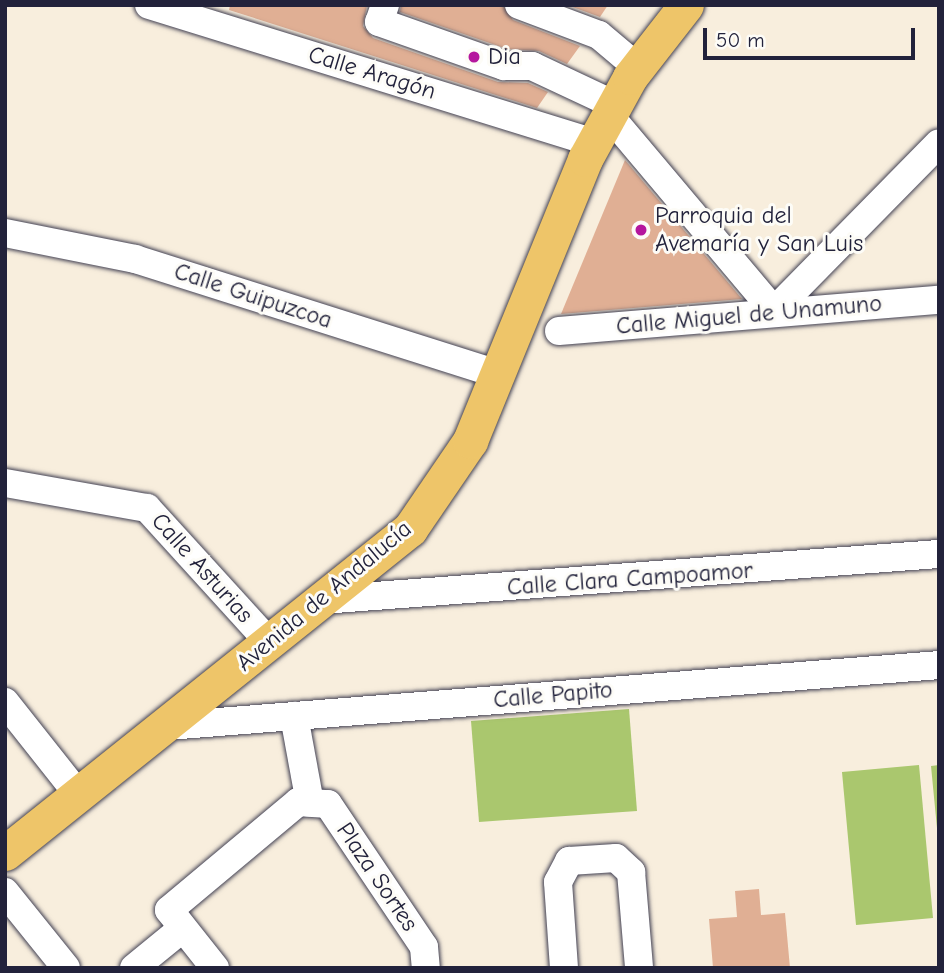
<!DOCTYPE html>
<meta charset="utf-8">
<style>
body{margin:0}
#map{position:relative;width:944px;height:973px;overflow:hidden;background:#f8eedd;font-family:"Comic Neue",sans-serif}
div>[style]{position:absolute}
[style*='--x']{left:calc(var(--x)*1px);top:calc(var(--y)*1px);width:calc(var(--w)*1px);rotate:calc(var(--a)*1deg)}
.green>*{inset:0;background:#aac76e}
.building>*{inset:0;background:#e0af94}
.roads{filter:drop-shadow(0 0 2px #424153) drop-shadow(0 0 2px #424153)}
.minor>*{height:28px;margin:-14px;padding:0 14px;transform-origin:14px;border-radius:14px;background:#fff}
.major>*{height:35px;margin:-17.5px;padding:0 17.5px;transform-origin:17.5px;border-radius:17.5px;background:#eec569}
.dots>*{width:19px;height:19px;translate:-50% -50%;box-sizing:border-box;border:4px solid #fdfcf7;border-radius:50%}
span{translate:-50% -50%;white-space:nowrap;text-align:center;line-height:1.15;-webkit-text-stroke:6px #fdfcf7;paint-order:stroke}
.poi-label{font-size:24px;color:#22223b}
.left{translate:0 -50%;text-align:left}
.street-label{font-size:24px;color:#22223b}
.frame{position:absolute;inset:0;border:7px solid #22223b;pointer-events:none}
.scale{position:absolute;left:703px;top:28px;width:212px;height:32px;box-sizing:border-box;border:4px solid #22223b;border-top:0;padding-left:9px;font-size:21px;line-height:24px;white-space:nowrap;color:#22223b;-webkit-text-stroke:5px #fdfcf7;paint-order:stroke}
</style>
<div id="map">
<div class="green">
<div style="clip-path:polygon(629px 709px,637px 811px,479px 822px,471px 721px)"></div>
<div style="clip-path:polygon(919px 765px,933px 918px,856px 925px,842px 772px)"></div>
<div style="clip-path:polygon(939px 765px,939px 849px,931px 766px)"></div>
</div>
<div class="building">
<div style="clip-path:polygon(230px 5px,367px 5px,363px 26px,373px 38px,498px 82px,528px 83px,548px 92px,537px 108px,229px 10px)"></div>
<div style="clip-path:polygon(401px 5px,503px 5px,513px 20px,580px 46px,567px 64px,539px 51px,507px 49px,400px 12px)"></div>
<div style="clip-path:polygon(567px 5px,608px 5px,600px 17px)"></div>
<div style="clip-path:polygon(625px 160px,742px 299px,561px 314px)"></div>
<div style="clip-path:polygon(759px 889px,761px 915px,785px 913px,790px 968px,713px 968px,709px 919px,737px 917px,735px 891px)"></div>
</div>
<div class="roads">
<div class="minor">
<div style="--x:149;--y:5;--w:466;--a:17.2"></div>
<div style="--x:385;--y:5;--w:18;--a:109"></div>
<div style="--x:379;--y:22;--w:133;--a:19.4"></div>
<div style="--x:504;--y:66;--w:28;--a:0"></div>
<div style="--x:532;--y:66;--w:92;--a:25.2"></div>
<div style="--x:519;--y:5;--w:85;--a:20.6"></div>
<div style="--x:599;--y:35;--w:50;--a:40.1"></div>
<div style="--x:609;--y:115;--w:256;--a:49.9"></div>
<div style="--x:5;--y:233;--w:133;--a:11.3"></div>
<div style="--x:135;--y:259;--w:381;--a:17.6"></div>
<div style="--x:774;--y:311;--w:235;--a:-45.5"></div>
<div style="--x:559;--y:331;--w:381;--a:-4.7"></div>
<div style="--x:5;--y:483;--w:144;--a:10"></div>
<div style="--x:147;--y:508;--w:181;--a:47.7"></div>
<div style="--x:321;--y:600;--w:620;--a:-4.26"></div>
<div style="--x:5;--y:702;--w:117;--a:51.6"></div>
<div style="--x:294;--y:716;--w:88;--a:79.6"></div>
<div style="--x:168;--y:726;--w:773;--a:-4.52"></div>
<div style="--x:5;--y:892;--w:97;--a:51.2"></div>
<div style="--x:134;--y:968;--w:63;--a:-39.2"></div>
<div style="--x:215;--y:968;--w:74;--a:-128.4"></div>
<div style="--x:169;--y:910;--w:168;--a:-39.9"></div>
<div style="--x:298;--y:802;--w:30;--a:4"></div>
<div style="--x:328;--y:804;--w:172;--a:56.1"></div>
<div style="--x:424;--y:947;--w:21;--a:85"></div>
<div style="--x:564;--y:968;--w:86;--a:-94"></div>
<div style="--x:558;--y:882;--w:24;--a:-62"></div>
<div style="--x:569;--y:861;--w:47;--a:-3.7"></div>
<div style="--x:616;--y:858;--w:21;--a:43"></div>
<div style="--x:631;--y:872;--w:96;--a:85.2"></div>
</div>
<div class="major">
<div style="--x:5;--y:853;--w:519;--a:-38.66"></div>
<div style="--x:410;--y:529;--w:107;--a:-55.7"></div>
<div style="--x:470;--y:441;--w:305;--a:-67.8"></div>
<div style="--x:585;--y:159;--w:94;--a:-61.2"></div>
<div style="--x:630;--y:77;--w:91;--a:-52.1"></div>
</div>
</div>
<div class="dots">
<div style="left:474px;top:57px;background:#b5179e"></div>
<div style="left:641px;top:230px;background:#b5179e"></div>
</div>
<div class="poi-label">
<span class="left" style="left:488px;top:57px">Dia</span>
<span class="left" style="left:655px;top:230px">Parroquia del<br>Avemaría y San Luis</span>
</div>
<div class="street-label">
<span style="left:372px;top:73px;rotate:17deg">Calle Aragón</span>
<span style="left:253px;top:296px;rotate:18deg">Calle Guipuzcoa</span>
<span style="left:749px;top:315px;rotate:-5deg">Calle Miguel de Unamuno</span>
<span style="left:202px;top:568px;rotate:48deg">Calle Asturias</span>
<span style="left:630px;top:579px;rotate:-4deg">Calle Clara Campoamor</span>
<span style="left:324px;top:596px;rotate:-40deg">Avenida de Andalucía</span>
<span style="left:553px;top:695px;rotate:-5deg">Calle Papito</span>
<span style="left:377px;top:877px;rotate:56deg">Plaza Sortes</span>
</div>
<div class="frame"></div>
<div class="scale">50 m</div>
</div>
